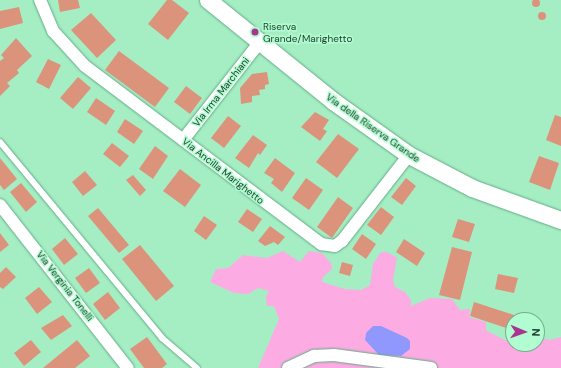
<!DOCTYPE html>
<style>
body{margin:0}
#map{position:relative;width:561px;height:368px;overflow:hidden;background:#a5eec4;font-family:"DM Sans",sans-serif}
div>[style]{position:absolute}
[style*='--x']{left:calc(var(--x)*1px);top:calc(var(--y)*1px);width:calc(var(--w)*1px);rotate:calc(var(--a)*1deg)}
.green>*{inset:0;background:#fcace3}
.water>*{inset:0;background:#9098fe}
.building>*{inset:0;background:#db937c}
.round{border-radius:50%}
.roads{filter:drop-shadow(0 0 1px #64ac85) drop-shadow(0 0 1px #64ac85)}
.lane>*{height:6px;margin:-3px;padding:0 3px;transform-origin:3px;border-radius:3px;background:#fff}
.street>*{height:12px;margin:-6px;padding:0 6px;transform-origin:6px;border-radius:6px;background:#fff}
.secondary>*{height:17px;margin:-8.5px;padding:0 8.5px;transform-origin:8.5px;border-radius:8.5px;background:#fff}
.dots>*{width:11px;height:11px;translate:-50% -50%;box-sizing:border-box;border:2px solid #b2fcd1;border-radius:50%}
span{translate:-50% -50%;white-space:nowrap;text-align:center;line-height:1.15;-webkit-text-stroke:3px #b2fcd1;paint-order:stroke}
.poi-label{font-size:10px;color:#1c3b2a}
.left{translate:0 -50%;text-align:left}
.street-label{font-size:10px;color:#1c3b2a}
.north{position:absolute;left:505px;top:312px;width:40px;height:40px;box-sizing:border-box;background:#b2fcd1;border:1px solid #76af8e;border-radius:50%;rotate:92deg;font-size:11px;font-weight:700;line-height:16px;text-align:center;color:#1c3b2a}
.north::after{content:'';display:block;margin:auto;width:14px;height:18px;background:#aa358e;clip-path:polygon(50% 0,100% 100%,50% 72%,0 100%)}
</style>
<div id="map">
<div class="green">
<div style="clip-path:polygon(283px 251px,300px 262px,309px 251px,322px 253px,331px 263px,332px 269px,323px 277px,322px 282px,345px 289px,361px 290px,370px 285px,373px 264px,381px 252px,387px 252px,397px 258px,393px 280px,395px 287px,405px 292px,411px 300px,411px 306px,430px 298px,452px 299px,460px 310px,470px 309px,469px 317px,486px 322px,486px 330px,491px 333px,505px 340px,512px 339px,513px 336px,513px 344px,537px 344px,537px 337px,550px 340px,561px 337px,561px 368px,258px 368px,279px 319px,274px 306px,267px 306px,266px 296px,269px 291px,258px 288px,248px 294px,234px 293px,210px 282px,216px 269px,228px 268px,243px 255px,267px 258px)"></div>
</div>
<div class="water">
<div style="clip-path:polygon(373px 326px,381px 326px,407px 338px,410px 341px,410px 349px,401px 356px,379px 355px,365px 340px,366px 333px)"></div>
</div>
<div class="building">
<div class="round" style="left:532px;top:-1px;width:8px;height:8px"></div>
<div style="clip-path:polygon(58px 0,78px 0,80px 8px,60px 12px)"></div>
<div style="clip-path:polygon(167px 0,172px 0,189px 13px,168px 40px,148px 24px)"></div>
<div style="clip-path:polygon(19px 7px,23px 23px,0 29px,0 11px)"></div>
<div class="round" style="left:538px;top:12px;width:8px;height:8px"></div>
<div style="clip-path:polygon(91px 13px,116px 40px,97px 58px,71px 30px)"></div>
<div style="clip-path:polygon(16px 38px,32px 56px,17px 70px,19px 73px,7px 83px,10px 86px,0 96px,0 61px,4px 58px,1px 55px)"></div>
<div style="clip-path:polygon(119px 51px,169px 88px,155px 107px,105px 70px)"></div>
<div style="clip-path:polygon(48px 59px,61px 65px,49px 89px,36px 82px)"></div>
<div style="clip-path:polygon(267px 72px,269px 84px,265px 85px,265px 89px,259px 90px,260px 95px,252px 96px,252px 102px,241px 104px,240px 88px,252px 74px)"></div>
<div style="clip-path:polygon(78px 77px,91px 88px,73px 109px,60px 98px)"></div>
<div style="clip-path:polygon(186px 86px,202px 98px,190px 114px,174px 102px)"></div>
<div style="clip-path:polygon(96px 98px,115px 111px,106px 125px,87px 112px)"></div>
<div style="clip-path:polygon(315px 112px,329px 120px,323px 129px,327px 131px,320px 141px,301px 127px)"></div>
<div style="clip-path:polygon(555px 115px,561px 117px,561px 146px,546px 140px)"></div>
<div style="clip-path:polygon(228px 116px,241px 126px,224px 148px,211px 138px)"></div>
<div style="clip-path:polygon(125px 119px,143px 131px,134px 144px,117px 132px)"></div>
<div style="clip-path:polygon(338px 134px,359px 149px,337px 178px,316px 162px)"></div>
<div style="clip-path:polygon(253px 135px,267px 145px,260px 155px,258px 153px,249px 168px,235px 158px)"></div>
<div style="clip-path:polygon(112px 143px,129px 156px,120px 167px,103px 154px)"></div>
<div style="clip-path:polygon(155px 146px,168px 156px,153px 179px,139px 169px)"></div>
<div style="clip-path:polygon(539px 156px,559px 163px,550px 190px,529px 182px)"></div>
<div style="clip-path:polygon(0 158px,17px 179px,4px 190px,0 185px)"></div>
<div style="clip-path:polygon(275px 158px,295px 173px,282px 192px,271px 183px,274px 179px,264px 173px)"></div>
<div style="clip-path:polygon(180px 169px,201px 185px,185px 207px,163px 191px)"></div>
<div style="clip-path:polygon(85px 171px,97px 185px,83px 196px,72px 182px)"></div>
<div style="clip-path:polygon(133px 175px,146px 190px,140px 196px,126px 180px)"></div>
<div style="clip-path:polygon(306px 178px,323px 190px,309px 210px,292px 198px)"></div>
<div style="clip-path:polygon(406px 178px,416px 186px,402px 205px,391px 197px)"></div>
<div style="clip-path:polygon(21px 183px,37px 202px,26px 212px,10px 192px)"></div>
<div style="clip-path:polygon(338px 197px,353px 208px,332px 238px,317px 227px)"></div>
<div style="clip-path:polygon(381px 207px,394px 217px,381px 235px,367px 225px)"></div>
<div style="clip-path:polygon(98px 208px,129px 245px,119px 253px,88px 216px)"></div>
<div style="clip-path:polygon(247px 209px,262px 219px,253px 232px,238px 222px)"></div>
<div style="clip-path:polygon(204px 216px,217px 225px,206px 240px,194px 231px)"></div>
<div style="clip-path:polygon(458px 219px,475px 224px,469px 242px,452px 237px)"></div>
<div style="clip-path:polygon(270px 226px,285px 237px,278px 245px,274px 242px,265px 246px,258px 241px)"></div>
<div style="clip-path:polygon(0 233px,9px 245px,0 252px)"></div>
<div style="clip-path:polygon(362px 234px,376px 244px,366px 259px,352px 249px)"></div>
<div style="clip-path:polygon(65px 238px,78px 254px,64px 265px,52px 249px)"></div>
<div style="clip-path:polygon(404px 239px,425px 253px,417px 266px,396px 252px)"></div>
<div style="clip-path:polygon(140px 245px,174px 286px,156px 301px,122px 259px)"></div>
<div style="clip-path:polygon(452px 247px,472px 252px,460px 300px,439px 295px)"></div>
<div style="clip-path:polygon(342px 262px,353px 265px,350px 276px,339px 273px)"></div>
<div style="clip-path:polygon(6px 267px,16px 277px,3px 289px,0 287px,0 273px)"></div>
<div style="clip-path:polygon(89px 268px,100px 283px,86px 293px,75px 278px)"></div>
<div style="clip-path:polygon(498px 274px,518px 278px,514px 293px,495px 289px)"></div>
<div style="clip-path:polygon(39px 287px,52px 302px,37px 314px,25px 298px)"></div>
<div style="clip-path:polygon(108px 292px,120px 308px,105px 320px,93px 304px)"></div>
<div style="clip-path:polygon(474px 302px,517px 316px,513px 320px,512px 330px,470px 316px)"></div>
<div style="clip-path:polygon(63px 315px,72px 326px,51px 340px,41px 328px)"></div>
<div style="clip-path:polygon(147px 337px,167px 364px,162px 368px,144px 368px,130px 349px)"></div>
<div style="clip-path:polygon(31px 340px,41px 352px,24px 366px,14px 353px)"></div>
<div style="clip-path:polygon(77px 340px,90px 356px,75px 368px,43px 368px)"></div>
</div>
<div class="roads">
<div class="lane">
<div style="--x:0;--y:142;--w:254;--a:50.4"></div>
<div style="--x:162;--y:338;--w:46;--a:40.6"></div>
</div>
<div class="street">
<div style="--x:40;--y:0;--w:34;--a:67"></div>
<div style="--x:53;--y:31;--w:47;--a:47.6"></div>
<div style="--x:85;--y:66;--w:296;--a:37"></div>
<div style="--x:321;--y:244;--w:14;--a:8"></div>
<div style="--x:335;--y:246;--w:9;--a:-36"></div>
<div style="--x:342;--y:241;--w:109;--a:-52.1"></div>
<div style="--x:183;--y:140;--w:123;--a:-51.9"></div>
<div style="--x:0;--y:205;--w:207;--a:51.9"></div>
<div style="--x:288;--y:368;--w:29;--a:-25"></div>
<div style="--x:314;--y:356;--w:20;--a:-3"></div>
<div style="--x:334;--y:355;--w:98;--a:7.6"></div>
</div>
<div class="secondary">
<div style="--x:208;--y:0;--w:161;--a:38.9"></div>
<div style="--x:333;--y:101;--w:93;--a:35.4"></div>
<div style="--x:409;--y:155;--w:71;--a:27.6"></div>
<div style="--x:472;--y:188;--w:95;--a:19.8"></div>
</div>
</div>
<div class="dots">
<div style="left:255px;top:32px;background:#aa358e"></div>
</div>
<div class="poi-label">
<span class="left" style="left:263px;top:32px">Riserva<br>Grande/Marighetto</span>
</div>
<div class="street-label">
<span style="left:221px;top:92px;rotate:-52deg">Via Irma Marchiani</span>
<span style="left:373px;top:128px;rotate:35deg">Via della Riserva Grande</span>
<span style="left:223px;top:171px;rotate:38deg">Via Ancilla Marighetto</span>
<span style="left:65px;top:286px;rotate:52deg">Via Verginia Tonelli</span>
</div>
<div class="north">N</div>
</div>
